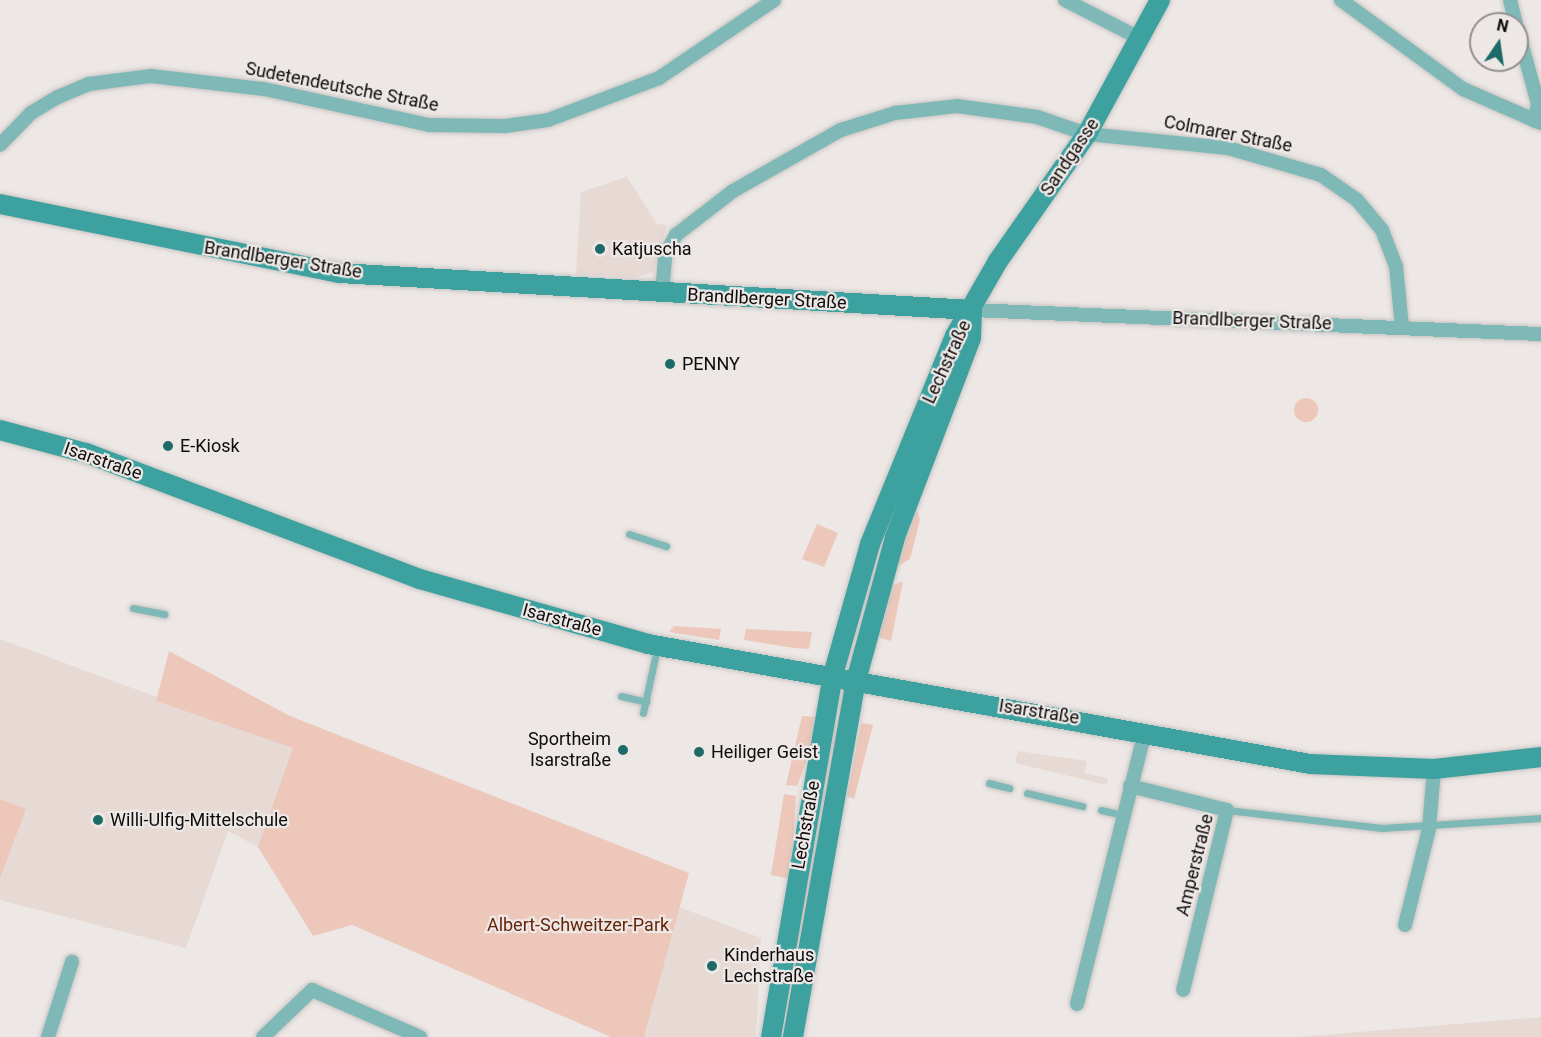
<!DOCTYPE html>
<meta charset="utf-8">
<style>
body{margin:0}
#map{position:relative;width:1541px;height:1037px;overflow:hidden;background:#ede8e6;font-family:Roboto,sans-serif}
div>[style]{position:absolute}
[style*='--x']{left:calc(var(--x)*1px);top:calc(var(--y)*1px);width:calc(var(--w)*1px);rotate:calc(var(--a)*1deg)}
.built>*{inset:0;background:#e7d9d4}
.green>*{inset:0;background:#ecc7ba}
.round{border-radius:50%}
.roads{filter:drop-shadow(0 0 2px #c9c5c3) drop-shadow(0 0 2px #c9c5c3)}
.lane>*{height:7px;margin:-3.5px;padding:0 3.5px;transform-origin:3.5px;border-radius:3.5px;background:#7fb9b7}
.street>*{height:14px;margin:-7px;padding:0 7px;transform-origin:7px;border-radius:7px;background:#7fb9b7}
.secondary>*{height:20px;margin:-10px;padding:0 10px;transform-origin:10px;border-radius:10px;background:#3ca19f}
.dots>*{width:16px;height:16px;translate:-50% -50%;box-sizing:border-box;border:3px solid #ede8e6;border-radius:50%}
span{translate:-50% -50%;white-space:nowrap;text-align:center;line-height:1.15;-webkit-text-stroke:4.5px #ede8e6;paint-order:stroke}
.street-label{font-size:18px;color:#0e0c0c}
.poi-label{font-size:18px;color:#0e0c0c}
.left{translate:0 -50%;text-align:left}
.right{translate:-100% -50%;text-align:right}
.park-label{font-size:18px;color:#682409}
.north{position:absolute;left:1469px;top:12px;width:60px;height:60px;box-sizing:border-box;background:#ede8e6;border:2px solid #94908f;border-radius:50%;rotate:13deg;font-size:16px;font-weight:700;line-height:24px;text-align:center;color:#0e0c0c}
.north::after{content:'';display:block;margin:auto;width:21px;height:27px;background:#1d6a68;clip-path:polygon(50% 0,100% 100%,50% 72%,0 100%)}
</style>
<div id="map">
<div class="built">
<div style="clip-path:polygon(627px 177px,657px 224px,667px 225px,653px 272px,636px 277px,576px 274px,581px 192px)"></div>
<div style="clip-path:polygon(0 639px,294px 748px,258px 847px,228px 831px,186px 948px,0 900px)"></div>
<div style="clip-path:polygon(1018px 751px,1087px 761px,1084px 773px,1108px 778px,1107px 785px,1015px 763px)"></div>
<div style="clip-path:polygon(679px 907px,761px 938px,756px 1037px,644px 1037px)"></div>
<div style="clip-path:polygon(1541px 1017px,1541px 1037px,1298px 1037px)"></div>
</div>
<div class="green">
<div class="round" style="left:1294px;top:398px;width:24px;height:24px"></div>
<div style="clip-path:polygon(915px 505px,920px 520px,910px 559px,894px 568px)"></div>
<div style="clip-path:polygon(817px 524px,838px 533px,824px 567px,802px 559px)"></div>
<div style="clip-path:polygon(903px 581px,891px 641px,878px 637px,889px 587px)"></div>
<div style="clip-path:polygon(674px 626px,721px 629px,719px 640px,669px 632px)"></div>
<div style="clip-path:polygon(746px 629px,812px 632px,809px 649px,794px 648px,744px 640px)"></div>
<div style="clip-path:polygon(169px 651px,290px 716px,689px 873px,644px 1037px,611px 1037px,352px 925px,313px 936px,258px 847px,293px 748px,156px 701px)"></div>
<div style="clip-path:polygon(802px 716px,818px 717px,810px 752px,797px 786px,786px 785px)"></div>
<div style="clip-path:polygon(832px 720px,837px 720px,803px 936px,797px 934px)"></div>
<div style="clip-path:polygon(861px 723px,873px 725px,854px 799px,847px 796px)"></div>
<div style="clip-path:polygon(784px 794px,796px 796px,791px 879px,771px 875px)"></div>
<div style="clip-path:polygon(0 799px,26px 809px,0 878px)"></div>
</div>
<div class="roads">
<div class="lane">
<div style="--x:629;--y:534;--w:39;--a:18"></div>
<div style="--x:133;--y:608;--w:32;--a:11"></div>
<div style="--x:621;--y:696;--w:26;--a:13"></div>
<div style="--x:643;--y:713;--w:66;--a:-77.8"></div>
<div style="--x:989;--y:783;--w:21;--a:14"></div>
<div style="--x:1027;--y:793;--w:57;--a:13.3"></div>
<div style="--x:1101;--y:810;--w:23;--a:13"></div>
<div style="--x:1227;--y:810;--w:156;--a:6.6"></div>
<div style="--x:1382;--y:828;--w:159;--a:-3.6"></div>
</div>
<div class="street">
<div style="--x:1065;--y:0;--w:85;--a:27.2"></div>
<div style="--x:1341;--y:0;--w:151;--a:36.1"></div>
<div style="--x:1463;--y:89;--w:85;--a:23.6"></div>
<div style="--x:1510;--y:0;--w:25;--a:76"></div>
<div style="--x:1517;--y:27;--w:80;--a:74.7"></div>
<div style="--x:1538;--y:104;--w:17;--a:103"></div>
<div style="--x:0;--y:145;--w:45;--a:-45.9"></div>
<div style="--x:31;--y:113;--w:31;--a:-31"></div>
<div style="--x:58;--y:97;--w:34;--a:-23"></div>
<div style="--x:89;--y:84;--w:63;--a:-7.4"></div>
<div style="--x:151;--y:76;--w:114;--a:6.6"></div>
<div style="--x:264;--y:89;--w:169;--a:12.3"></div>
<div style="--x:429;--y:125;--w:76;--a:0.8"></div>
<div style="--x:505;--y:126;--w:43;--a:-7.9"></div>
<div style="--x:548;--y:120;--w:119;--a:-20.7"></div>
<div style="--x:659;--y:78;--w:139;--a:-34.1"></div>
<div style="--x:662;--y:293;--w:38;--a:-85"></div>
<div style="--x:665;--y:255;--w:23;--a:-61"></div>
<div style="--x:676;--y:235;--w:72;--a:-37.7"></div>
<div style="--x:733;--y:191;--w:124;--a:-29.5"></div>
<div style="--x:841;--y:130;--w:57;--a:-17.5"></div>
<div style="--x:895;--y:113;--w:62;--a:-6.4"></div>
<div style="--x:957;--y:106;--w:81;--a:7.8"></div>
<div style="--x:1037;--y:117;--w:53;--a:18.8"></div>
<div style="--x:1087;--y:134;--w:142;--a:5.7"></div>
<div style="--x:1228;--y:148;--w:97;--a:16.2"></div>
<div style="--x:1321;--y:175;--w:44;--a:34.8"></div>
<div style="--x:1357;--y:200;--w:39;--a:50"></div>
<div style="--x:1382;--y:230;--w:39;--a:69"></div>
<div style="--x:1396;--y:266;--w:61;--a:84.4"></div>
<div style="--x:972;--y:310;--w:570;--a:2.42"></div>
<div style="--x:1130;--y:786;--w:100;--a:13.9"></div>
<div style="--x:1227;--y:810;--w:185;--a:103.7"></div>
<div style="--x:1405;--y:925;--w:99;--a:-76"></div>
<div style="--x:1429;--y:829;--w:60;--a:-85.2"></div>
<div style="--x:1077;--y:1004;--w:281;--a:-76"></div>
<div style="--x:48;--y:1037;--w:79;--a:-72.3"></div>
<div style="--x:263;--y:1037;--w:68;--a:-43.8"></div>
<div style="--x:312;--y:990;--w:118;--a:23.5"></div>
</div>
<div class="secondary">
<div style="--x:0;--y:204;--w:347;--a:11.5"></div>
<div style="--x:340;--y:273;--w:633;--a:3.35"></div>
<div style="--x:0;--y:430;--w:89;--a:15"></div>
<div style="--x:86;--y:453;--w:357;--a:20.7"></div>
<div style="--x:420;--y:579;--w:237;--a:15.9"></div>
<div style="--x:648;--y:644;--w:673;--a:10.27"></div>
<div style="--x:1310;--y:764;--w:124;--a:2.3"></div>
<div style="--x:1434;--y:769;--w:108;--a:-6.4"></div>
<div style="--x:771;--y:1037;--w:367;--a:-80.3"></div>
<div style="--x:833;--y:675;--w:136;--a:-74.2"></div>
<div style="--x:870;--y:544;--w:225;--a:-67.8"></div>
<div style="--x:955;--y:336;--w:86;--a:-60.2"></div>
<div style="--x:998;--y:261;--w:155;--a:-55"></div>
<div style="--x:1087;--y:134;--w:153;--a:-61.4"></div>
<div style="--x:793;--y:1037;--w:362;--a:-80"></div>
<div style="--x:856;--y:681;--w:149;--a:-74.8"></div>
<div style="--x:895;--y:537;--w:213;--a:-69.1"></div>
<div style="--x:971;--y:338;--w:26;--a:-88"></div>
</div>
</div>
<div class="dots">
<div style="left:600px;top:249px;background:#1d6a68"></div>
<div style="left:670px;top:364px;background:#1d6a68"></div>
<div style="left:168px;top:446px;background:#1d6a68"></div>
<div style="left:623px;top:750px;background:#1d6a68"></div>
<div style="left:699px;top:752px;background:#1d6a68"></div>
<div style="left:98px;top:820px;background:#1d6a68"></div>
<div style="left:712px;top:966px;background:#1d6a68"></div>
</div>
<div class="street-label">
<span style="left:342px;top:87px;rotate:11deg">Sudetendeutsche Straße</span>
<span style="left:1228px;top:134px;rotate:11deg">Colmarer Straße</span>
<span style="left:1070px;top:157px;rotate:-56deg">Sandgasse</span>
<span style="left:283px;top:260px;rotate:9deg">Brandlberger Straße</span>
<span style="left:767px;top:299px;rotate:3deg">Brandlberger Straße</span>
<span style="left:1252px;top:321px;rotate:2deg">Brandlberger Straße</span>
<span style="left:947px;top:362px;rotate:-65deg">Lechstraße</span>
<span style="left:103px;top:461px;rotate:19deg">Isarstraße</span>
<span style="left:562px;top:620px;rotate:15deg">Isarstraße</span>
<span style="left:1039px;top:712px;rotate:9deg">Isarstraße</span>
<span style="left:806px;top:825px;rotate:-80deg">Lechstraße</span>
<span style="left:1195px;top:865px;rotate:-76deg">Amperstraße</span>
</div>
<div class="poi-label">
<span class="left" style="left:612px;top:249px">Katjuscha</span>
<span class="left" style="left:682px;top:364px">PENNY</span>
<span class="left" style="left:180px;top:446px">E-Kiosk</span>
<span class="right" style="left:611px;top:750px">Sportheim<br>Isarstraße</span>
<span class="left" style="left:711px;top:752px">Heiliger Geist</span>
<span class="left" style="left:110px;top:820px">Willi-Ulfig-Mittelschule</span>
<span class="left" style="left:724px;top:966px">Kinderhaus<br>Lechstraße</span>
</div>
<div class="park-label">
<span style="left:578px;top:925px">Albert-Schweitzer-Park</span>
</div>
<div class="north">N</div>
</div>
